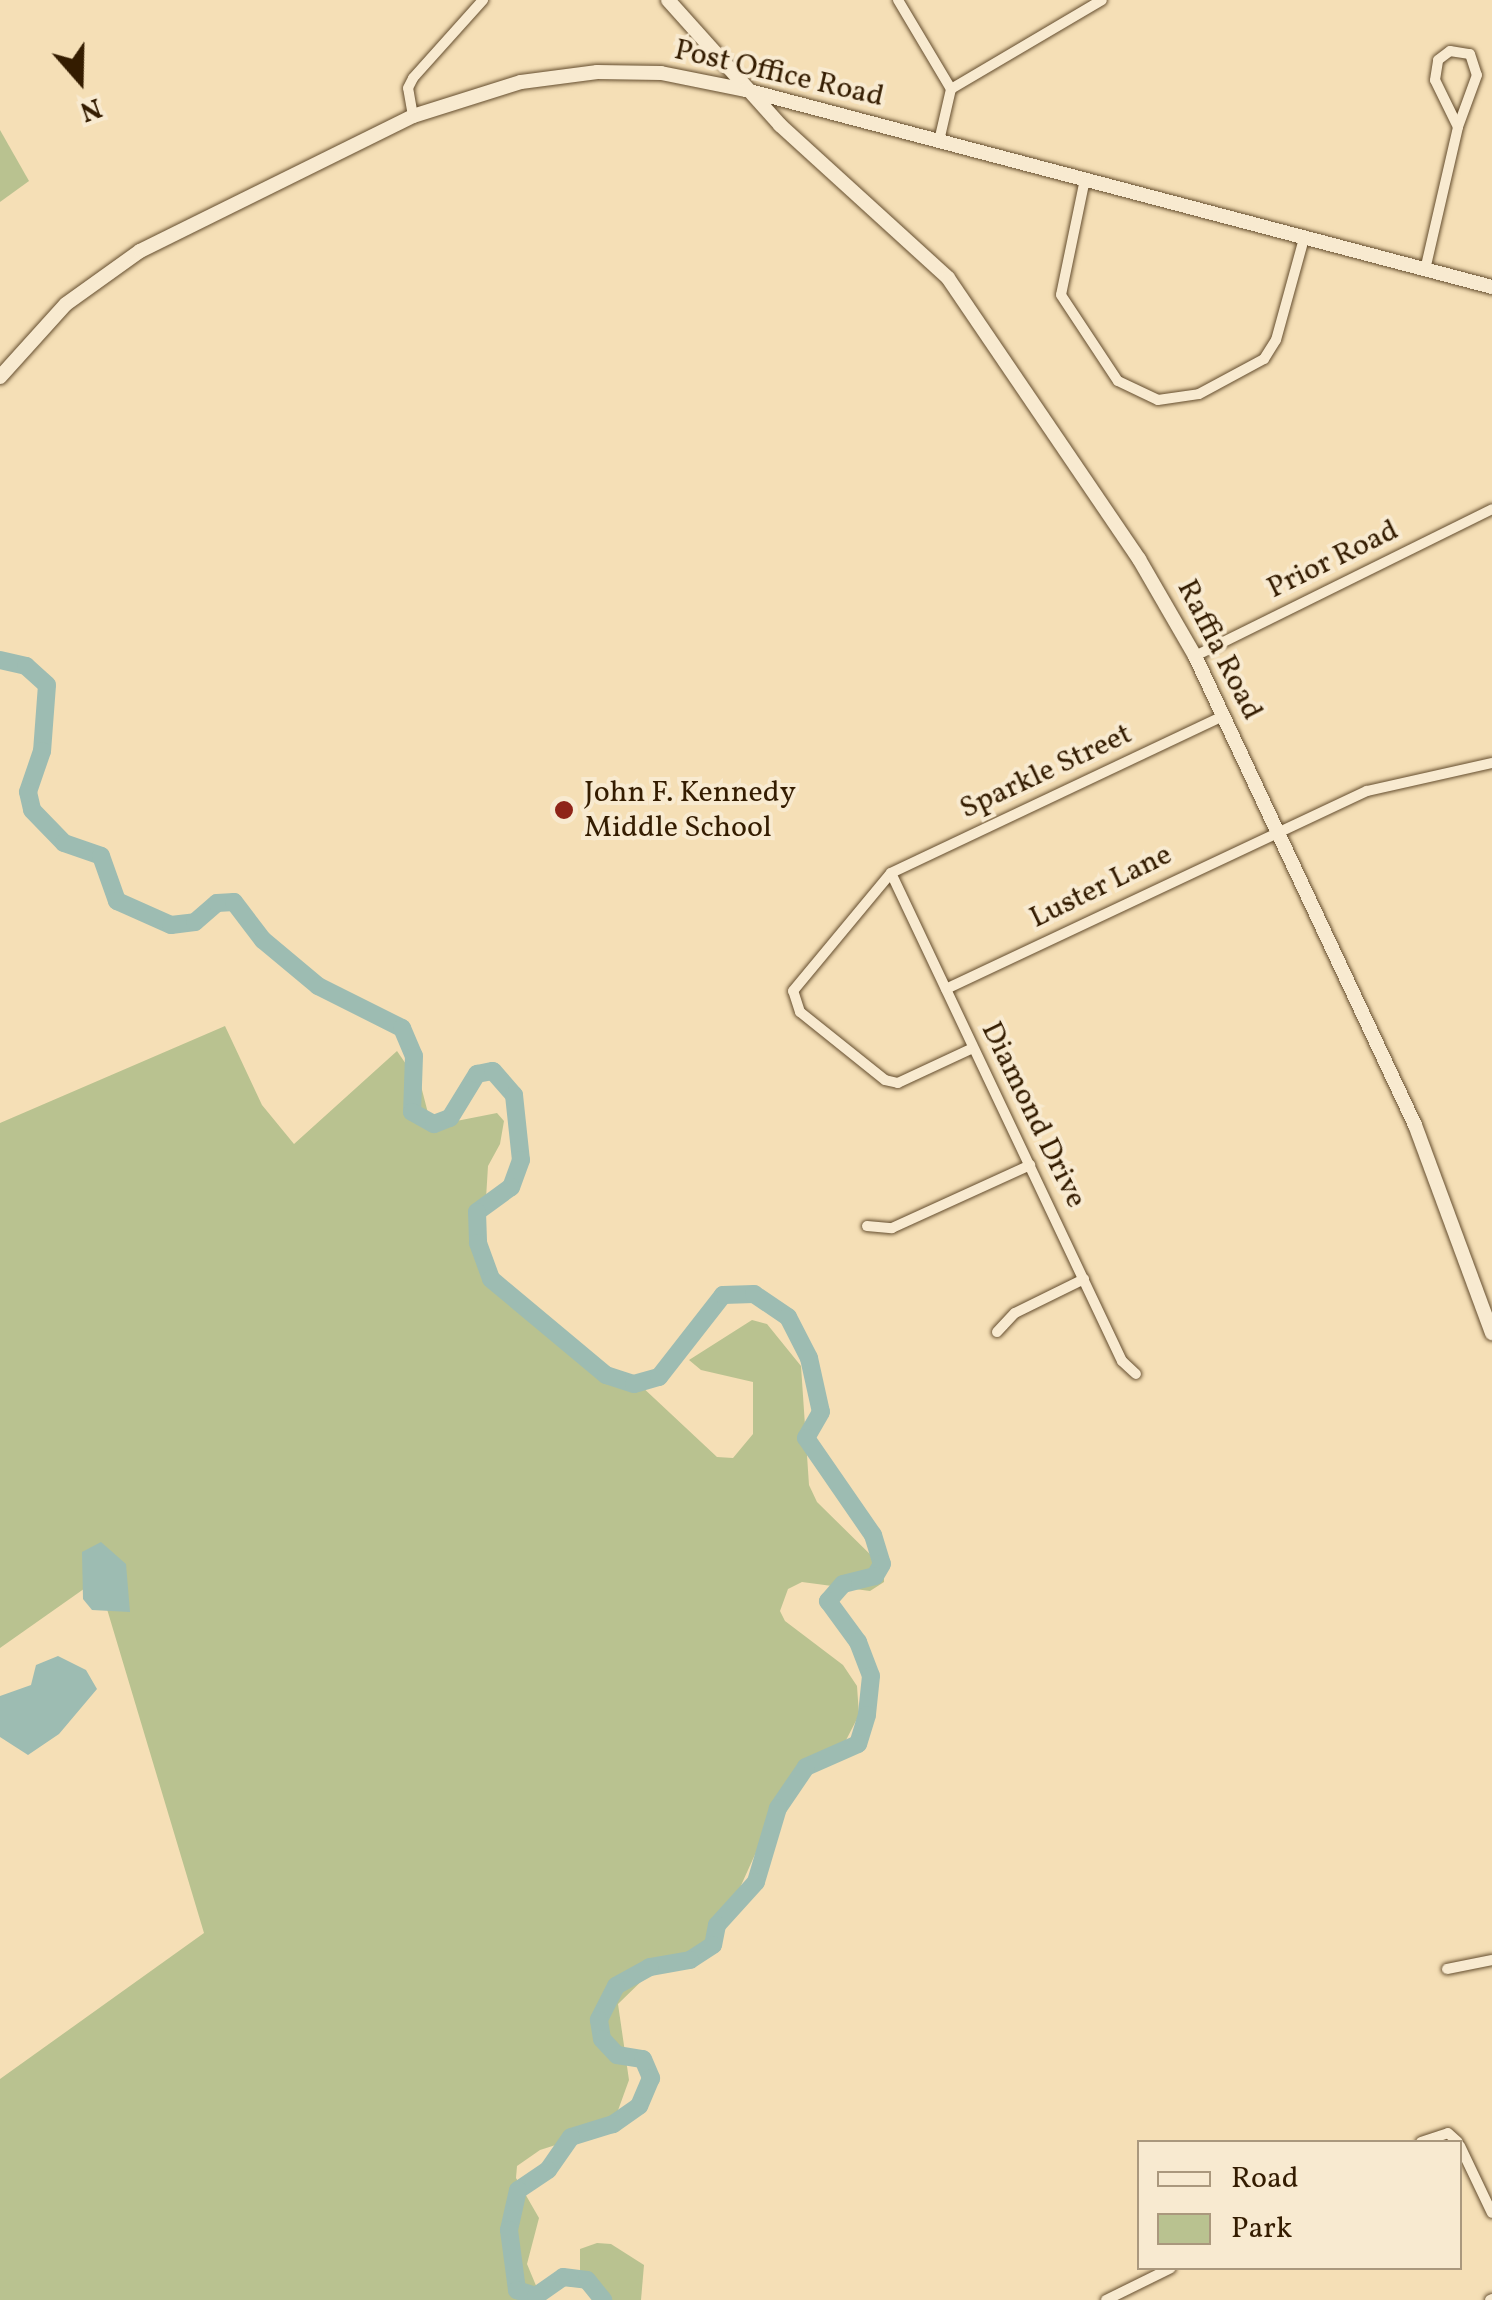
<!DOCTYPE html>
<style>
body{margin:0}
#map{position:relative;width:1492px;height:2300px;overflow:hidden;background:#f5dfb6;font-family:Vollkorn,serif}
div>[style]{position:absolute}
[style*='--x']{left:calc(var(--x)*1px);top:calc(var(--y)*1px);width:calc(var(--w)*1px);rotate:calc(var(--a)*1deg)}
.green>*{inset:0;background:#b9c290}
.water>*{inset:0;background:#9dbcb2}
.river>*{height:18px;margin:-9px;padding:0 9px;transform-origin:9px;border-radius:9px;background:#9dbcb2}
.roads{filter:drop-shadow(0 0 2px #644d2e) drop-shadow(0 0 2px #644d2e)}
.street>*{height:10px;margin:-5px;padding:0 5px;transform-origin:5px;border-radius:5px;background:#f8ead0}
.secondary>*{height:14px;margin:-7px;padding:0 7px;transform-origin:7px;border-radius:7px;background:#f8ead0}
.dots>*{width:28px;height:28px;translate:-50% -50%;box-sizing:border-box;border:5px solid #f8ead0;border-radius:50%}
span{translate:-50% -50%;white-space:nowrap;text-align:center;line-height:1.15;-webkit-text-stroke:8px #f8ead0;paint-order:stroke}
.street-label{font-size:30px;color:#341c00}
.poi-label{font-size:30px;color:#341c00}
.left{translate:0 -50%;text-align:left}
.legend{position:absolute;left:1137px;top:2140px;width:325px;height:130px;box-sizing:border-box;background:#f8ead0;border:2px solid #aa987d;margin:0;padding:12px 18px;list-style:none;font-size:30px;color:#341c00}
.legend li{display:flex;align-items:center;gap:20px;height:50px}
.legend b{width:50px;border:2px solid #aa987d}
.north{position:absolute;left:30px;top:30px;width:100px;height:100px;-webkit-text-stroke:8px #f8ead0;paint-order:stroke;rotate:160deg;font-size:28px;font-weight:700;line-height:40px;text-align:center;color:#341c00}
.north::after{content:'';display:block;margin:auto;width:35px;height:45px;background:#341c00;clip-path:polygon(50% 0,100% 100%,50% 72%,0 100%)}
</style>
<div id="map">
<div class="green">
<div style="clip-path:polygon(0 130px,29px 181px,0 202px)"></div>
<div style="clip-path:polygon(225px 1026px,262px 1105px,294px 1144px,397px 1051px,421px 1086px,429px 1117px,441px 1124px,497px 1113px,504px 1121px,500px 1144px,488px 1166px,485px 1215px,470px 1244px,477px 1259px,517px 1308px,553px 1336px,639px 1384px,717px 1457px,733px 1458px,753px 1434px,753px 1382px,701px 1370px,689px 1360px,752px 1320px,767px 1324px,801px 1366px,809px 1485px,817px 1502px,884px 1568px,884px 1582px,870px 1591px,802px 1582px,788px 1589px,780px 1611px,785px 1621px,843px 1665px,857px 1686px,859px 1715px,844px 1744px,784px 1790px,720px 1932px,698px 1951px,658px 1965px,618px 2004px,629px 2080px,612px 2127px,540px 2150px,517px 2166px,516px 2178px,539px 2218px,527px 2264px,542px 2300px,0 2300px,0 2079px,204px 1933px,98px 1579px,0 1648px,0 1123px)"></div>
<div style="clip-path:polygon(597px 2243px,611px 2244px,644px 2265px,641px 2300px,593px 2300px,580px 2271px,580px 2249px)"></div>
</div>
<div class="water">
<div style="clip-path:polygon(101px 1542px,126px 1564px,130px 1612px,92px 1610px,83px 1599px,82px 1552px)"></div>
<div style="clip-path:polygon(58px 1656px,86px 1670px,97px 1689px,59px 1734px,28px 1755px,0 1737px,0 1696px,31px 1685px,36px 1665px)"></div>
</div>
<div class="river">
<div style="--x:0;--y:660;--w:27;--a:13"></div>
<div style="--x:26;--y:666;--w:28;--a:42"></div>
<div style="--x:47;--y:685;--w:66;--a:94.3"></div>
<div style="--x:42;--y:751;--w:43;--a:108.9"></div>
<div style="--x:28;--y:792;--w:18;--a:77"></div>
<div style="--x:32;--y:810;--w:46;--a:45.9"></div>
<div style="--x:64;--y:843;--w:39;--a:19"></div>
<div style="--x:101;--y:856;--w:48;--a:70.4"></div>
<div style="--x:117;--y:901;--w:59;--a:24"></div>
<div style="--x:171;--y:925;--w:24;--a:-7"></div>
<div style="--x:195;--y:922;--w:29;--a:-41"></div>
<div style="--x:217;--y:903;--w:17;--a:-3"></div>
<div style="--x:234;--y:902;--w:48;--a:52.7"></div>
<div style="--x:263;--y:940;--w:72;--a:39.9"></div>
<div style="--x:318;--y:986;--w:94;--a:26.6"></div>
<div style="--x:402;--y:1028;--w:30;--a:67"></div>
<div style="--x:414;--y:1056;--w:56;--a:92"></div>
<div style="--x:412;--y:1112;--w:25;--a:29"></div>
<div style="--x:434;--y:1124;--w:17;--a:-21"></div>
<div style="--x:450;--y:1118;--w:52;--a:-58.5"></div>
<div style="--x:477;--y:1074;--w:16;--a:-11"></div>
<div style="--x:493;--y:1071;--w:32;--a:49"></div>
<div style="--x:514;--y:1095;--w:65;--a:83.9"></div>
<div style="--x:521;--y:1160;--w:29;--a:110"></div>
<div style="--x:511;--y:1187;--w:42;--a:143.7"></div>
<div style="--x:477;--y:1212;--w:31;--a:88"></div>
<div style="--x:478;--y:1243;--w:38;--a:70"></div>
<div style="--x:491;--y:1279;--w:150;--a:39.9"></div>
<div style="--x:606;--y:1375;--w:29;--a:18"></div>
<div style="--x:634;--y:1384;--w:26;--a:-16"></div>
<div style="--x:659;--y:1377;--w:104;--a:-52"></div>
<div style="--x:723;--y:1295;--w:31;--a:-2"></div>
<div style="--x:754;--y:1294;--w:41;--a:34.1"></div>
<div style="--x:788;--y:1317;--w:46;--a:62.9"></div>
<div style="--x:809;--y:1358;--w:55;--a:77.5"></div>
<div style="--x:821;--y:1412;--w:30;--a:120"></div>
<div style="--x:806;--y:1438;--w:118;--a:55.4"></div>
<div style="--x:873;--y:1535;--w:30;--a:73"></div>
<div style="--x:882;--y:1564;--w:14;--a:120"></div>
<div style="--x:875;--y:1576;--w:33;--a:166"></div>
<div style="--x:843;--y:1584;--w:23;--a:131"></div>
<div style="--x:828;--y:1601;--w:51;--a:53.8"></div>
<div style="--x:858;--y:1642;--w:36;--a:69"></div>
<div style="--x:871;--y:1676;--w:39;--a:96"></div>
<div style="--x:867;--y:1715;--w:30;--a:107"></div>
<div style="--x:858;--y:1744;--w:57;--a:156.1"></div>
<div style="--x:806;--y:1767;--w:50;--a:124.3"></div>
<div style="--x:778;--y:1808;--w:77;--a:106.6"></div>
<div style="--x:756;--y:1882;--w:58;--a:132.2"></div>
<div style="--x:717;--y:1925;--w:20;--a:101"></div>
<div style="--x:713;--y:1945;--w:27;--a:147"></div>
<div style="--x:690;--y:1960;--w:41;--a:170.1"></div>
<div style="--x:650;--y:1967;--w:39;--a:151"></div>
<div style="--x:616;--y:1986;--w:38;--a:117"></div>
<div style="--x:599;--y:2020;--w:19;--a:81"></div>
<div style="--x:602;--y:2039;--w:22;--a:47"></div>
<div style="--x:617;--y:2055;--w:26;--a:9"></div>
<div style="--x:643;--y:2059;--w:21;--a:67"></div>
<div style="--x:651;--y:2078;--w:30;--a:113"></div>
<div style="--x:639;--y:2106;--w:32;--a:145"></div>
<div style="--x:613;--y:2124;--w:44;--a:162.8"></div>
<div style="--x:571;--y:2137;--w:40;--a:124.9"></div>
<div style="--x:548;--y:2170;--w:36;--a:146"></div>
<div style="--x:518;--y:2190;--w:41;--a:102.7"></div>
<div style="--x:509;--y:2230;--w:61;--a:82.4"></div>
<div style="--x:517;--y:2290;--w:20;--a:18"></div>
<div style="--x:536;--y:2296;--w:33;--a:-35"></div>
<div style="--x:563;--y:2277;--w:24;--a:7"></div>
<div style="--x:587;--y:2280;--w:26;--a:51"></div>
</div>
<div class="roads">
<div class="street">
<div style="--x:898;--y:0;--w:104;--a:59.2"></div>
<div style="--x:951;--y:89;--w:53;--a:103"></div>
<div style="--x:1450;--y:51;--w:20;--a:9"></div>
<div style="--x:1470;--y:54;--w:22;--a:72"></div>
<div style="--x:1477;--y:75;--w:55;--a:110.1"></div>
<div style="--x:1458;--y:127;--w:52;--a:-116.1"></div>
<div style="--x:1435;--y:80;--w:20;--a:-81"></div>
<div style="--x:1438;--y:60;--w:15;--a:-37"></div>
<div style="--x:951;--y:89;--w:175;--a:-30.5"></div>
<div style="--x:413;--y:116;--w:28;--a:-100"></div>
<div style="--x:408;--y:88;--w:11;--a:-63"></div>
<div style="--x:413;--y:78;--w:105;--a:-48.1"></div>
<div style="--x:1085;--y:179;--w:118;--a:101.7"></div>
<div style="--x:1061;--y:295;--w:103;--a:56.5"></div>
<div style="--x:1118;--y:381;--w:44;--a:25.4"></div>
<div style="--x:1158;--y:400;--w:41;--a:-8.3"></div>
<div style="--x:1199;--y:394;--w:74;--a:-28.3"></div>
<div style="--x:1264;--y:359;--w:22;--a:-58"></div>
<div style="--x:1276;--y:340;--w:106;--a:-74.6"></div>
<div style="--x:1425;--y:270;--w:147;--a:-77"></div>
<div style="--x:1195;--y:656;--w:331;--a:-26.3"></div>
<div style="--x:891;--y:873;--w:540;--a:64.67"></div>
<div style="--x:1122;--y:1361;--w:19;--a:43"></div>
<div style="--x:946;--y:989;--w:465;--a:-25.2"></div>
<div style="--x:1367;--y:791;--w:128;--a:-12.6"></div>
<div style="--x:973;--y:1048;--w:83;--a:155"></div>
<div style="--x:898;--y:1083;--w:13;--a:-167"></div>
<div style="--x:885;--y:1080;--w:109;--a:-141.3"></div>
<div style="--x:800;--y:1012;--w:22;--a:-108"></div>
<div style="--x:793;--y:991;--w:153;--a:-50.3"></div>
<div style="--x:891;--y:873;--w:367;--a:-25.3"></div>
<div style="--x:867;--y:1226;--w:25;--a:5"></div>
<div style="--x:892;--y:1228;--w:152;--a:-24.5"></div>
<div style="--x:997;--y:1332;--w:26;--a:-47"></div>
<div style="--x:1015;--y:1313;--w:77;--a:-26.2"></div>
<div style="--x:1447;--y:1969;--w:46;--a:-11.3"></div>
<div style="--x:1421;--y:2142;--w:28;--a:-18"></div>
<div style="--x:1448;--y:2133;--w:13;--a:42"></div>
<div style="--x:1460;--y:2146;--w:74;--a:64.5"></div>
<div style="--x:1106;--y:2300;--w:72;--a:-26.2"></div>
<div style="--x:1490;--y:2300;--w:2;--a:-27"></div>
</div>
<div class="secondary">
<div style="--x:668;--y:0;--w:168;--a:48.1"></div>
<div style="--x:780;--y:125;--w:227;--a:42.3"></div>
<div style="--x:948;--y:278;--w:340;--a:55.8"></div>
<div style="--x:1139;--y:559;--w:112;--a:60"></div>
<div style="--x:1195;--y:656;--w:518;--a:64.87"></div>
<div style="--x:1415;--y:1125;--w:222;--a:69.7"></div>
<div style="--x:0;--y:377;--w:98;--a:-47.9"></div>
<div style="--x:66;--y:304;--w:91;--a:-35.6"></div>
<div style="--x:140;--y:251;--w:305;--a:-26.3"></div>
<div style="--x:413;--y:116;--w:113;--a:-17.5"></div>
<div style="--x:521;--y:82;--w:77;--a:-7.5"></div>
<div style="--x:597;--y:72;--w:64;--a:0.9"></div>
<div style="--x:661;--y:73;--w:87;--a:11.3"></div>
<div style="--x:746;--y:90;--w:772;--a:14.79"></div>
</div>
</div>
<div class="dots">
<div style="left:564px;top:810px;background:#8f2418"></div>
</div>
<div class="street-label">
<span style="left:779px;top:74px;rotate:13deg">Post Office Road</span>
<span style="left:1333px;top:560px;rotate:-26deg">Prior Road</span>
<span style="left:1219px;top:650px;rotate:63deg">Raffia Road</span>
<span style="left:1046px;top:772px;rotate:-25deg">Sparkle Street</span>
<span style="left:1101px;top:887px;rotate:-26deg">Luster Lane</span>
<span style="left:1033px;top:1115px;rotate:64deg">Diamond Drive</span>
</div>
<div class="poi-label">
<span class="left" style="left:584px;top:810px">John F. Kennedy<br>Middle School</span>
</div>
<ul class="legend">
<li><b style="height:12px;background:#f8ead0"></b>Road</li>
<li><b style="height:28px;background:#b9c290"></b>Park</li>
</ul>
<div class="north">N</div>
</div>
